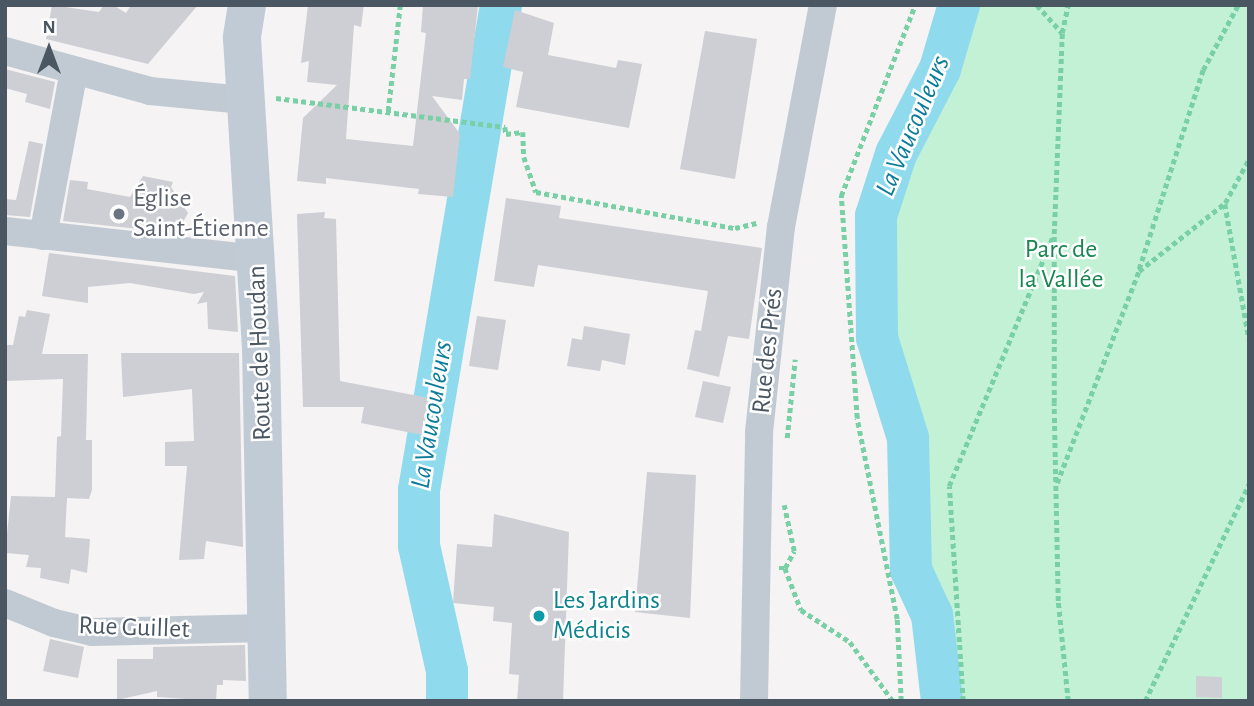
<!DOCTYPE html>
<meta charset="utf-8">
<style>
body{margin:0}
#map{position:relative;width:1254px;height:706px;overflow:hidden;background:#f5f3f3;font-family:"Alegreya Sans",sans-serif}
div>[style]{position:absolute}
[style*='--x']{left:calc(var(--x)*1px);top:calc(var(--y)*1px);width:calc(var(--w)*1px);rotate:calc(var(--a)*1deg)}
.green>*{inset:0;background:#c3f1d5}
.river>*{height:42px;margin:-21px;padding:0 21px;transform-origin:21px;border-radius:21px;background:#90daee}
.building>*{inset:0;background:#cdcfd5}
.path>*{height:4.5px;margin-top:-2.25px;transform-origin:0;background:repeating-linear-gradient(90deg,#7ad0a6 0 5px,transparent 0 8.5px)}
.street>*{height:28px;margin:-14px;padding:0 14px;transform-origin:14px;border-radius:14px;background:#c1cad2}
.secondary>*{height:38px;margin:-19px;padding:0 19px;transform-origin:19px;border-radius:19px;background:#c1cbd6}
.dots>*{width:19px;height:19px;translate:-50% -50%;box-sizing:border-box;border:4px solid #fff;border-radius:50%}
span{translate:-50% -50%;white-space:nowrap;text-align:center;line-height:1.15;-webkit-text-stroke:5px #fff;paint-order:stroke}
.worship-label{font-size:26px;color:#5b616d}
.left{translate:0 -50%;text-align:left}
.park-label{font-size:26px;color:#17864f}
.street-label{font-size:26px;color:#4a5661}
.culture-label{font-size:26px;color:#0d838f}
.water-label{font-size:28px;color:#0c7c9b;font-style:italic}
.frame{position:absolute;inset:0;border:7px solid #4a5661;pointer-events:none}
.north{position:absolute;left:14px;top:14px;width:70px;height:70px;-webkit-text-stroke:5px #fff;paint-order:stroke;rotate:0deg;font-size:19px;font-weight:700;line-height:28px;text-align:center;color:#4a5661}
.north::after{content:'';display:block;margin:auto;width:24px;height:32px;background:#4a5661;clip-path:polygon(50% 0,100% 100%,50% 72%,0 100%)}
</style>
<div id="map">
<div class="green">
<div style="clip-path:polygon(948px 5px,1249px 5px,1249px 701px,926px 701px,871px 245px)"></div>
</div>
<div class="river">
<div style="--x:447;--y:701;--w:30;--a:-90"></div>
<div style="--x:447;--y:671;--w:128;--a:-102.6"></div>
<div style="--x:419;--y:546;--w:56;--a:-90"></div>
<div style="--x:419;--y:490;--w:492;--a:-80.4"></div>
<div style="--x:942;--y:701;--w:87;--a:-96.6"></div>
<div style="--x:932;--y:615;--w:50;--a:-115"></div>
<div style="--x:911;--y:570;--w:132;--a:-91.3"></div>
<div style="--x:908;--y:438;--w:105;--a:-107.2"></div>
<div style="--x:877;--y:338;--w:122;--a:-90.5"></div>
<div style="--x:876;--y:216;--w:65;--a:-72.1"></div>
<div style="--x:896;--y:154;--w:96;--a:-62.6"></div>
<div style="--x:940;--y:69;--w:67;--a:-73.5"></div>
</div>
<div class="building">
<div style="clip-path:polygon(52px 5px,99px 12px,104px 5px,113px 5px,126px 13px,131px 5px,198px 5px,148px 64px,46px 39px)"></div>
<div style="clip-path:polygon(308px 5px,364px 5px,361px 27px,354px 25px,346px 139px,413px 146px,426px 33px,421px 32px,423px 5px,478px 5px,470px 79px,464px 79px,462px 100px,432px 96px,460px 134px,453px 197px,418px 194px,419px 189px,326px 178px,326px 184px,297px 181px,303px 118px,337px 85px,307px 82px,309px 61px,301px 63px)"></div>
<div style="clip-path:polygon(515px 10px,554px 23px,548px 55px,616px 68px,618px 60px,642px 64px,629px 128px,516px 107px,523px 72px,503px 67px)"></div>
<div style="clip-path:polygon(705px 31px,757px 39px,735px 179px,680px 169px)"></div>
<div style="clip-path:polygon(5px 69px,55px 82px,50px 109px,25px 102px,27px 94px,5px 88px)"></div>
<div style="clip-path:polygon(29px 141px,43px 144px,30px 217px,5px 215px,5px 199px,16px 200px)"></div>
<div style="clip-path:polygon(143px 176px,173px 182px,171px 187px,188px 213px,177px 233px,63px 221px,70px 180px,88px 182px,87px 189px,130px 197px)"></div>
<div style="clip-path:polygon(506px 198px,561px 206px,559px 218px,762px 248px,749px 339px,728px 336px,719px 377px,687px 369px,695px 330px,701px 331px,708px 291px,538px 265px,534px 287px,494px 281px)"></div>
<div style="clip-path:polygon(325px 212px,324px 218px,336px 219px,340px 381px,429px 398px,423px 435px,361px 423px,364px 407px,303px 407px,297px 214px)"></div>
<div style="clip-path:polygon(49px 253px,235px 276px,238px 332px,208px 329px,207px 302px,197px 304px,204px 292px,194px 294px,130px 283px,88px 287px,88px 303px,42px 296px)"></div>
<div style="clip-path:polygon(27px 310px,50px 314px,42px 354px,88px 354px,86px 440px,92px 440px,92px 490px,89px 499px,67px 498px,65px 537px,90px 539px,88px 563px,87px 573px,71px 569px,69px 584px,40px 578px,41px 568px,26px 567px,29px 555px,5px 553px,11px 496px,55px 497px,57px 437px,61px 436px,63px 379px,5px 381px,5px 345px,13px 345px,19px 316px,25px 317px)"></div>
<div style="clip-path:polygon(477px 316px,506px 320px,498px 370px,469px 366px)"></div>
<div style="clip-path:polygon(584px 326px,630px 334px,625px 365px,602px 360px,600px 371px,567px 366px,572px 338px,582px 340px)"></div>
<div style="clip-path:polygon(121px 353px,239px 353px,243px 547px,206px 541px,204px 559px,179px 560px,187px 466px,165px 466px,165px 442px,194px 441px,192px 389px,123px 397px)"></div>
<div style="clip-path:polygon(703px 381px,731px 387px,723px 423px,695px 417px)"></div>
<div style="clip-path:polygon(647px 472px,696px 475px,690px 618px,635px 612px)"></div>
<div style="clip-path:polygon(494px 514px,569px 532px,563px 701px,517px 701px,519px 675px,509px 674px,512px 623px,493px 621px,494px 607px,453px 603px,457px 544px,492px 547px)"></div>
<div style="clip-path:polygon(50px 639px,84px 647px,78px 678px,43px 671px)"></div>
<div style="clip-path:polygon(245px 645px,246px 681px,223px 680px,223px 685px,217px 685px,216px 701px,157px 697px,157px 691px,117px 700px,117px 659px,153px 659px,153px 647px)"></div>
<div style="clip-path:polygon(1196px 676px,1222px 677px,1222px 698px,1196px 697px)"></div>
</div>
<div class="path">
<div style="--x:1037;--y:5;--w:38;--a:48"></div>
<div style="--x:276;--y:98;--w:231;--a:7.2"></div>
<div style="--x:505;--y:127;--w:7;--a:82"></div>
<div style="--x:506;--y:134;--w:17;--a:-7"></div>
<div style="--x:523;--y:132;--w:25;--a:88"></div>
<div style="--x:524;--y:157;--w:37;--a:71"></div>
<div style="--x:536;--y:192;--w:202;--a:10.3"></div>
<div style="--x:735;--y:228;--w:22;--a:-13"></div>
<div style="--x:388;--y:111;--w:107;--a:-83.5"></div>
<div style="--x:1225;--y:204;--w:137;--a:79.9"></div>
<div style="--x:1139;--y:269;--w:209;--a:-72.2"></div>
<div style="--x:1203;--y:70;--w:74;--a:-61.7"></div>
<div style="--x:787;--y:438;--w:79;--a:-84.2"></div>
<div style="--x:1057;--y:483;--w:227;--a:-68.9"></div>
<div style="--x:1139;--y:271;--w:110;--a:-38.3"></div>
<div style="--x:1225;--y:203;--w:50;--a:-61.4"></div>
<div style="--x:779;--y:568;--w:6;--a:0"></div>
<div style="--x:785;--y:568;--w:19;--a:-62"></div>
<div style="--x:794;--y:551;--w:47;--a:-102.3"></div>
<div style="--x:785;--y:568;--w:45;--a:69.1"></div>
<div style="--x:801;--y:610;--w:59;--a:33.1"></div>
<div style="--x:850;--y:642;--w:73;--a:53.9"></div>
<div style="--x:901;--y:701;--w:82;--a:-92.8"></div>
<div style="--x:897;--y:619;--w:205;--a:-101.3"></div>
<div style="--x:857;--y:418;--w:223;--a:-94.1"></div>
<div style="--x:841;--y:196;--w:205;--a:-68.8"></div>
<div style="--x:963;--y:701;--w:215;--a:-93.7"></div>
<div style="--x:949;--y:486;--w:269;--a:-67.4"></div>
<div style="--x:1068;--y:701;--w:100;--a:-95.7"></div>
<div style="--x:1058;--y:601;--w:198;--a:-91.2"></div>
<div style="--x:1054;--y:403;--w:169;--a:-90"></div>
<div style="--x:1054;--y:234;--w:201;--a:-87.7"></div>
<div style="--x:1062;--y:33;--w:29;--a:-78"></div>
<div style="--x:1145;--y:701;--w:241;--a:-64.4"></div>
</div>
<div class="street">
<div style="--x:5;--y:51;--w:150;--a:15.4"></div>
<div style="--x:150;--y:91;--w:94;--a:5.5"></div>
<div style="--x:5;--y:231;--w:254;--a:6.3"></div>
<div style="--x:43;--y:236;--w:168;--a:-79.4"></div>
<div style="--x:5;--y:603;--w:53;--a:22.2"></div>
<div style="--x:54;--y:623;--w:39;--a:13"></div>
<div style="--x:92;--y:632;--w:175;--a:-1.3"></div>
<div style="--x:754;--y:701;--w:269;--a:-88.9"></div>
<div style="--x:759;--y:432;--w:206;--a:-83.9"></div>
<div style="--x:781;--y:227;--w:226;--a:-79.3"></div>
</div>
<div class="secondary">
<div style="--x:247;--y:5;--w:33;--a:99"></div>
<div style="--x:242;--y:38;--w:310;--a:86.5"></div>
<div style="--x:261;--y:347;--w:354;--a:88.9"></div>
</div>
<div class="dots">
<div style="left:119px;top:214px;background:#6b7280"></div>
<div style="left:539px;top:616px;background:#0f9aa8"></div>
</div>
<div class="worship-label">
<span class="left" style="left:133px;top:214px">Église<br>Saint-Étienne</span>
</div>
<div class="park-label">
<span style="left:1061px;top:265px">Parc de<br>la Vallée</span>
</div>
<div class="street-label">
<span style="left:768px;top:351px;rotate:-84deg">Rue des Prés</span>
<span style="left:260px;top:353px;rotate:-92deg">Route de Houdan</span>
<span style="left:134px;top:628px;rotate:2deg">Rue Guillet</span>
</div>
<div class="culture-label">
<span class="left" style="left:553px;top:616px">Les Jardins<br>Médicis</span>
</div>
<div class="water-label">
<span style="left:913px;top:126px;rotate:-67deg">La Vaucouleurs</span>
<span style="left:432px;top:415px;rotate:-81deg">La Vaucouleurs</span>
</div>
<div class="frame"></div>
<div class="north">N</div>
</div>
